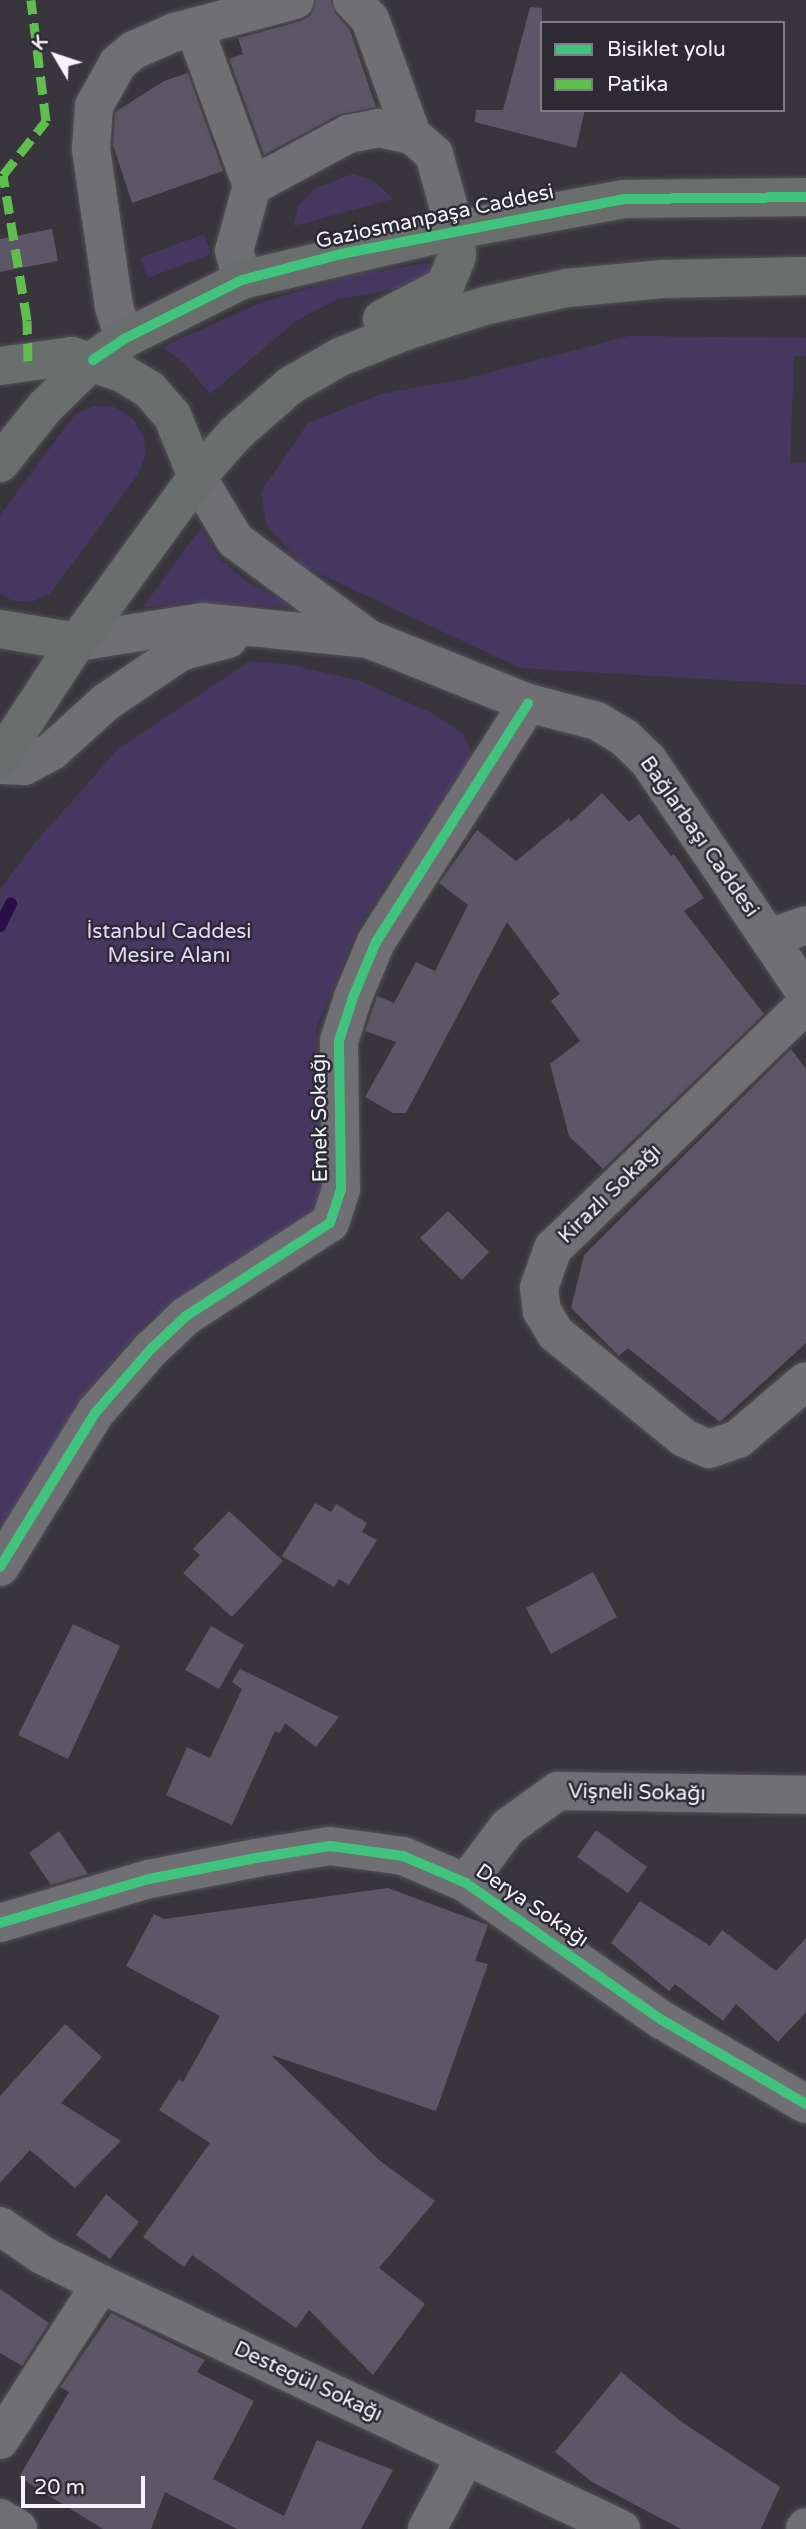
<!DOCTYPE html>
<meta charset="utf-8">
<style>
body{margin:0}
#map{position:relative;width:806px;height:2529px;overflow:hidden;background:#38363c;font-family:"Varela Round",sans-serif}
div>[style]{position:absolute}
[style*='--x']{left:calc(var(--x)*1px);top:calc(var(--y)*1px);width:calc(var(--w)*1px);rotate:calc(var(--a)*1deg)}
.green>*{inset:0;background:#463761}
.stream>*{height:12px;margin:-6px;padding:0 6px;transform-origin:6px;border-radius:6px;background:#290f47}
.building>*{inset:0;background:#5c5666}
.roads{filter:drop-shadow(0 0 2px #535257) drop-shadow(0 0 2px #535257)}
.minor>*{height:38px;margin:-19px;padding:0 19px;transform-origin:19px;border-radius:19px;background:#706f73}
.major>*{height:38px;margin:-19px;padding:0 19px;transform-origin:19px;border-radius:19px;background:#6a6e6c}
.quiet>*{height:9px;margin-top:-4.5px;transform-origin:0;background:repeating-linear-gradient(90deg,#5fbe4e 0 18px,transparent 0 27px)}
.cycleway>*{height:10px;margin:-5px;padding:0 5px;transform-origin:5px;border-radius:5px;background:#40c37c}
span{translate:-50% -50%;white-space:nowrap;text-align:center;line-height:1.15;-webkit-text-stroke:5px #2d2a34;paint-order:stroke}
.street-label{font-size:21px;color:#f6f4fa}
.park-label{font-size:21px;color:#e2d7fe}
.legend{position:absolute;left:540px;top:21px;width:245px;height:91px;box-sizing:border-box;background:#2d2a34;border:2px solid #7d7b83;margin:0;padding:9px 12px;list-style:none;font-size:21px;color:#f6f4fa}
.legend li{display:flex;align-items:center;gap:14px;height:35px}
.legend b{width:35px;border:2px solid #7d7b83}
.north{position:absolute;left:21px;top:21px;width:70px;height:70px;-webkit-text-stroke:5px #2d2a34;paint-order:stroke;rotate:309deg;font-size:19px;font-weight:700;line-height:28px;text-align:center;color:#f6f4fa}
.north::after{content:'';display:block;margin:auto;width:24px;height:32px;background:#f6f4fa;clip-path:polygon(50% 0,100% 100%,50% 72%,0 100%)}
.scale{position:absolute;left:21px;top:2476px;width:124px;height:32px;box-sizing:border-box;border:4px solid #f6f4fa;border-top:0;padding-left:9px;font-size:21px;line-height:24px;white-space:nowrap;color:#f6f4fa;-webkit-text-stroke:5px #2d2a34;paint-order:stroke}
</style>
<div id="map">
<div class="green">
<div style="clip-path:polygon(353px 174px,374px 181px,393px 199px,294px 226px,298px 206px,315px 188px)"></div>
<div style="clip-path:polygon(204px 234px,211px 254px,148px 278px,140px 258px)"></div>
<div style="clip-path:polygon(428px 263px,435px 269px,425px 283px,336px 300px,296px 321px,210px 394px,184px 363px,162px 347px,260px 303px,354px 275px)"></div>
<div style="clip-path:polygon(629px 336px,806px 338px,806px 356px,794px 356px,790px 464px,806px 462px,806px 685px,520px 668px,303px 566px,266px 524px,261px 492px,308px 423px,381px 394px,464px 379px)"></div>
<div style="clip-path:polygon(95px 406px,115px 407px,132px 418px,143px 435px,146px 454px,139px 473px,50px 594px,31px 602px,11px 600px,0 593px,0 515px,76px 413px)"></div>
<div style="clip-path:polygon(201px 528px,220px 559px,245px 580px,293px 607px,194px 602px,143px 607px)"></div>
<div style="clip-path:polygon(250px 661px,292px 665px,360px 681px,434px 714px,464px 735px,472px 755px,360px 924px,316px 1029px,327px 1180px,313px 1211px,266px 1249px,149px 1320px,97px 1379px,0 1538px,0 890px,35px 843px,118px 749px)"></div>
</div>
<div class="stream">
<div style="--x:0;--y:926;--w:25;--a:-64"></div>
</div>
<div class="building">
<div style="clip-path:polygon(316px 0,331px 0,336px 14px,350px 30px,376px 107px,338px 115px,264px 155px,229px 59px,243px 54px,238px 38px,301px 21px,311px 15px)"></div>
<div style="clip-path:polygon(530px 7px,542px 8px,542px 110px,585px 110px,576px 148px,475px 122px,476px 110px,503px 110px)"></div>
<div style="clip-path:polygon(188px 73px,223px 171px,132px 203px,113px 145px,115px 112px,164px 81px)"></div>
<div style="clip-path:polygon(52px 229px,58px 261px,0 272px,0 239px)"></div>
<div style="clip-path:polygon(602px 793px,629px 822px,639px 814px,671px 856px,674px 854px,704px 898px,684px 911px,764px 1014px,603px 1169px,569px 1136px,550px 1064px,580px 1041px,551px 1001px,560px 994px,507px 922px,406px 1113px,393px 1113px,365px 1097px,396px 1042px,365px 1031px,374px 1005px,377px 996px,394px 1003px,416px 962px,435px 971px,468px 905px,439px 883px,477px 830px,516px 861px,569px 818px,571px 822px)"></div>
<div style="clip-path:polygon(791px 1049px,806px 1069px,806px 1343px,720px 1422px,628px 1348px,619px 1356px,571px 1308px,584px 1255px)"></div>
<div style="clip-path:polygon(448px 1211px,489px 1252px,462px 1280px,420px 1238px)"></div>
<div style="clip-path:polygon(315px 1503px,331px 1512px,336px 1504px,367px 1523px,362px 1532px,377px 1540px,349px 1585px,339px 1579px,334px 1587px,282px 1556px)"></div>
<div style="clip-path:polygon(229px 1511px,283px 1561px,232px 1617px,183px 1573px,200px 1555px,193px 1549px)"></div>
<div style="clip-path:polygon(593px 1572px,617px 1617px,551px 1654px,526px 1608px)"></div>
<div style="clip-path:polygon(73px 1624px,120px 1646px,68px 1759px,18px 1735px)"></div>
<div style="clip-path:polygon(211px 1626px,244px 1645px,219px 1689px,185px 1670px)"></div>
<div style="clip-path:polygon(240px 1669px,339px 1717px,316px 1747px,285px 1723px,280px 1733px,275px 1731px,232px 1825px,166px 1795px,187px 1747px,210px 1758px,242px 1689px,232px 1682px)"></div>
<div style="clip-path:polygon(596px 1830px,647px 1867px,628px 1893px,577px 1857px)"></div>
<div style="clip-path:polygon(59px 1831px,88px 1874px,51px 1885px,29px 1853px)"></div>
<div style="clip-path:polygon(388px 1888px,488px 1925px,475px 1961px,488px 1964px,436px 2111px,271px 2055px,379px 2160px,435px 2201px,379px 2268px,425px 2304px,373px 2375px,309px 2310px,296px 2328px,192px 2255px,184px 2267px,143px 2237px,210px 2143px,159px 2110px,179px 2079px,183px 2082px,220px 2016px,126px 1966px,154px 1914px,164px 1919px)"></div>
<div style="clip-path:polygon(640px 1901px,710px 1946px,722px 1930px,776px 1971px,806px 1938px,806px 2012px,778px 2042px,736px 2004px,723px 2021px,675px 1984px,669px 1991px,611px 1943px)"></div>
<div style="clip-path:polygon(65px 2024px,102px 2057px,61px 2103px,121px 2141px,75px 2188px,30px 2150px,0 2183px,0 2096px)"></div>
<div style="clip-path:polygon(106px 2194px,139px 2222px,110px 2259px,76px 2235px)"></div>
<div style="clip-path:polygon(0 2289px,49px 2323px,22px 2366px,0 2353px)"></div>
<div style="clip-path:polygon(111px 2313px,205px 2360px,197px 2372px,254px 2401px,213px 2479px,284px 2516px,317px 2440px,393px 2470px,361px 2529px,237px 2529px,165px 2492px,151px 2529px,103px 2529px,19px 2477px,69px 2392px,60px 2387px)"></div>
<div style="clip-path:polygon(621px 2372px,679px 2420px,780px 2487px,761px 2529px,681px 2529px,592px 2482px,555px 2452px)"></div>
</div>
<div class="roads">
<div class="minor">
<div style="--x:352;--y:0;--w:26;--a:47"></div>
<div style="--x:370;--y:19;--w:123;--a:70.1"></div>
<div style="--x:194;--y:27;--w:169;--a:70"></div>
<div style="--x:242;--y:280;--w:30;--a:-105"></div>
<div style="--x:234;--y:251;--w:67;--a:-74.5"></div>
<div style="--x:252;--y:186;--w:109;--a:-28.4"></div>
<div style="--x:348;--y:134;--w:31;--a:-11"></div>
<div style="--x:378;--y:128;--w:35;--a:12"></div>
<div style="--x:412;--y:135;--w:29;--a:41"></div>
<div style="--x:434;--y:154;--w:79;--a:74.6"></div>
<div style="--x:124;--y:339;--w:34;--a:-107"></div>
<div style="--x:114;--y:307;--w:160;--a:-98.3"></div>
<div style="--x:91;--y:149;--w:43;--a:-86"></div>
<div style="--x:94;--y:106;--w:49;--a:-60.8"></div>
<div style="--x:118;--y:63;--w:21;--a:-39"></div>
<div style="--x:134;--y:50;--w:45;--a:-23.7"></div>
<div style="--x:175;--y:32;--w:124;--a:-14.9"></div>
<div style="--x:197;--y:477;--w:74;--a:58.9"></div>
<div style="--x:235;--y:540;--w:167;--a:36.5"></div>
<div style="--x:77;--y:642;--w:127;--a:-9.1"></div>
<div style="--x:202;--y:622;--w:168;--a:5.8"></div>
<div style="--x:369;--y:639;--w:171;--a:21.9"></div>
<div style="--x:528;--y:703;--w:71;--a:14.6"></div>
<div style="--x:597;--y:721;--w:33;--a:31"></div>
<div style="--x:625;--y:738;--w:32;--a:44"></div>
<div style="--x:648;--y:760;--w:282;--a:55.9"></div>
<div style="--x:0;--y:765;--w:24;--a:2"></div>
<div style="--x:24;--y:766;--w:32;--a:-28"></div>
<div style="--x:52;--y:751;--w:73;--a:-42.2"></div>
<div style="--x:106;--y:702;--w:89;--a:-34"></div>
<div style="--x:180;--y:652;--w:50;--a:-15.2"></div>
<div style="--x:769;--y:938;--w:39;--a:-19"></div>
<div style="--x:806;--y:1004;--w:351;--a:136"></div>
<div style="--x:553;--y:1248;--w:42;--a:109.3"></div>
<div style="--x:539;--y:1288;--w:23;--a:83"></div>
<div style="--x:542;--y:1311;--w:26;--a:59"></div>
<div style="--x:555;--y:1333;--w:166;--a:39.1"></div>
<div style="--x:684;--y:1438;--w:27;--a:24"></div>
<div style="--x:709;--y:1449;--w:31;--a:-19"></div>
<div style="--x:738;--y:1439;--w:89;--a:-40.5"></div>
<div style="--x:0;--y:1567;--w:181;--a:-58.3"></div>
<div style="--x:95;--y:1413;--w:85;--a:-48.8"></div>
<div style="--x:151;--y:1349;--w:48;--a:-43.3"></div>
<div style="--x:186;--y:1316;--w:171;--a:-32.9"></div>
<div style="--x:330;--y:1223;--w:36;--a:-72"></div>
<div style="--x:341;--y:1189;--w:148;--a:-90.8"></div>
<div style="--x:339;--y:1041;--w:46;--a:-72.3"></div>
<div style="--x:353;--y:997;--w:60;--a:-67.3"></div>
<div style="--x:376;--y:942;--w:283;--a:-57.5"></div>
<div style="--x:466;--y:1883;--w:70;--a:-53.1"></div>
<div style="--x:508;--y:1827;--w:62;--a:-35.8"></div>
<div style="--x:558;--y:1791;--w:248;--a:0.9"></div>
<div style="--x:0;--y:1923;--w:155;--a:-16.5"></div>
<div style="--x:149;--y:1879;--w:109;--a:-11.1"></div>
<div style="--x:256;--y:1858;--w:75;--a:-9.2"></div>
<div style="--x:330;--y:1846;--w:74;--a:7.8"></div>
<div style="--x:403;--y:1856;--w:69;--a:23.2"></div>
<div style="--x:466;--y:1883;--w:239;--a:35"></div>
<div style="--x:662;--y:2020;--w:167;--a:30.3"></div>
<div style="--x:0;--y:2226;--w:51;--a:34.6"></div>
<div style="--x:42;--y:2255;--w:66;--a:26.2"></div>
<div style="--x:101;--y:2284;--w:575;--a:25.23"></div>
<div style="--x:0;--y:2440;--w:186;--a:-57.1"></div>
<div style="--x:0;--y:2518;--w:21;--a:31"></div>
<div style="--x:427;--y:2529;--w:83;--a:-61.9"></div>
<div style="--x:805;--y:2529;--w:2;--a:-63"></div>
</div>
<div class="major">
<div style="--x:382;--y:319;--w:71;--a:-27.6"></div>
<div style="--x:445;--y:286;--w:32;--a:-68"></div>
<div style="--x:457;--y:256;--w:26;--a:-94"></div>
<div style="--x:0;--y:366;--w:73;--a:-7.9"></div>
<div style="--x:72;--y:356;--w:53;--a:18.8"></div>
<div style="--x:122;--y:373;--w:31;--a:31"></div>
<div style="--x:149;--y:389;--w:35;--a:49"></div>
<div style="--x:172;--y:415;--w:67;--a:68"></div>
<div style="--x:0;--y:463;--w:72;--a:-51.2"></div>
<div style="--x:45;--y:407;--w:67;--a:-44.4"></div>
<div style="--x:93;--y:360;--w:37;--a:-34"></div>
<div style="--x:124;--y:339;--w:132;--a:-26.6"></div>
<div style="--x:242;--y:280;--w:219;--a:-13.2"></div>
<div style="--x:455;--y:230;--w:172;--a:-10.4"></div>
<div style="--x:624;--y:199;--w:182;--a:-0.6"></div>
<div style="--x:0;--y:629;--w:78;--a:9.6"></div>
<div style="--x:0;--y:759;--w:140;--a:-56.7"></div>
<div style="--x:77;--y:642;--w:204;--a:-54"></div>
<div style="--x:197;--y:477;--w:59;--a:-48.4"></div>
<div style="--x:236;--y:433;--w:73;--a:-41.1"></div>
<div style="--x:291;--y:385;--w:56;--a:-29.7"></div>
<div style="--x:340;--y:357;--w:70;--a:-21.8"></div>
<div style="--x:405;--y:331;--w:87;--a:-17.4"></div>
<div style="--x:488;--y:305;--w:81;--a:-12.1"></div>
<div style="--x:567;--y:288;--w:96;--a:-5.4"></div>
<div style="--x:663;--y:279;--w:143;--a:-1.2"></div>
</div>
</div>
<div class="quiet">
<div style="--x:28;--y:361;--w:41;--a:-91.4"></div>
<div style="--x:27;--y:320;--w:147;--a:-99.4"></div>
<div style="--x:3;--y:175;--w:69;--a:-51.5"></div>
<div style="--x:46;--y:121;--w:122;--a:-97.1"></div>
</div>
<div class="cycleway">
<div style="--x:93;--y:360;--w:37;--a:-34"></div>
<div style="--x:124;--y:339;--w:132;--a:-26.6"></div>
<div style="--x:242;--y:280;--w:102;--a:-14.7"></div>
<div style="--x:341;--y:254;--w:288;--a:-11"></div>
<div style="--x:624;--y:199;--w:182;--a:-0.6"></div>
<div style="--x:0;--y:1567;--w:181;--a:-58.3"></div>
<div style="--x:95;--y:1413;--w:85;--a:-48.8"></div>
<div style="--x:151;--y:1349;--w:48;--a:-43.3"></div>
<div style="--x:186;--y:1316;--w:171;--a:-32.9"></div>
<div style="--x:330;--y:1223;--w:36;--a:-72"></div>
<div style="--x:341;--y:1189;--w:148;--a:-90.8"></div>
<div style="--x:339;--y:1041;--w:46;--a:-72.3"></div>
<div style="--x:353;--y:997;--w:60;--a:-67.3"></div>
<div style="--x:376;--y:942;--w:283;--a:-57.5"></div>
<div style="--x:0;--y:1923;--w:155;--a:-16.5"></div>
<div style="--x:149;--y:1879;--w:109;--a:-11.1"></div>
<div style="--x:256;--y:1858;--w:75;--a:-9.2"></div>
<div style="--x:330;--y:1846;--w:74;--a:7.8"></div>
<div style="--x:403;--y:1856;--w:69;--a:23.2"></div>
<div style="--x:466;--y:1883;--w:239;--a:35"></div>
<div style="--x:662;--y:2020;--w:167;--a:30.3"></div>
</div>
<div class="street-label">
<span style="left:435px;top:217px;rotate:-12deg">Gaziosmanpaşa Caddesi</span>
<span style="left:699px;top:837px;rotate:55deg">Bağlarbaşı Caddesi</span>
<span style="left:320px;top:1118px;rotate:-91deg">Emek Sokağı</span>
<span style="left:610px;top:1194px;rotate:-44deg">Kirazlı Sokağı</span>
<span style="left:637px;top:1793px;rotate:1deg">Vişneli Sokağı</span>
<span style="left:532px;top:1906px;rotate:34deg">Derya Sokağı</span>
<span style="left:308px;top:2382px;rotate:25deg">Destegül Sokağı</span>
</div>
<div class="park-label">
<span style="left:169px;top:944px">İstanbul Caddesi<br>Mesire Alanı</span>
</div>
<ul class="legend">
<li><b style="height:9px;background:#40c37c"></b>Bisiklet yolu</li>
<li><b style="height:9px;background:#5fbe4e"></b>Patika</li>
</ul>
<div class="north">K</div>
<div class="scale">20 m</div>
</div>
